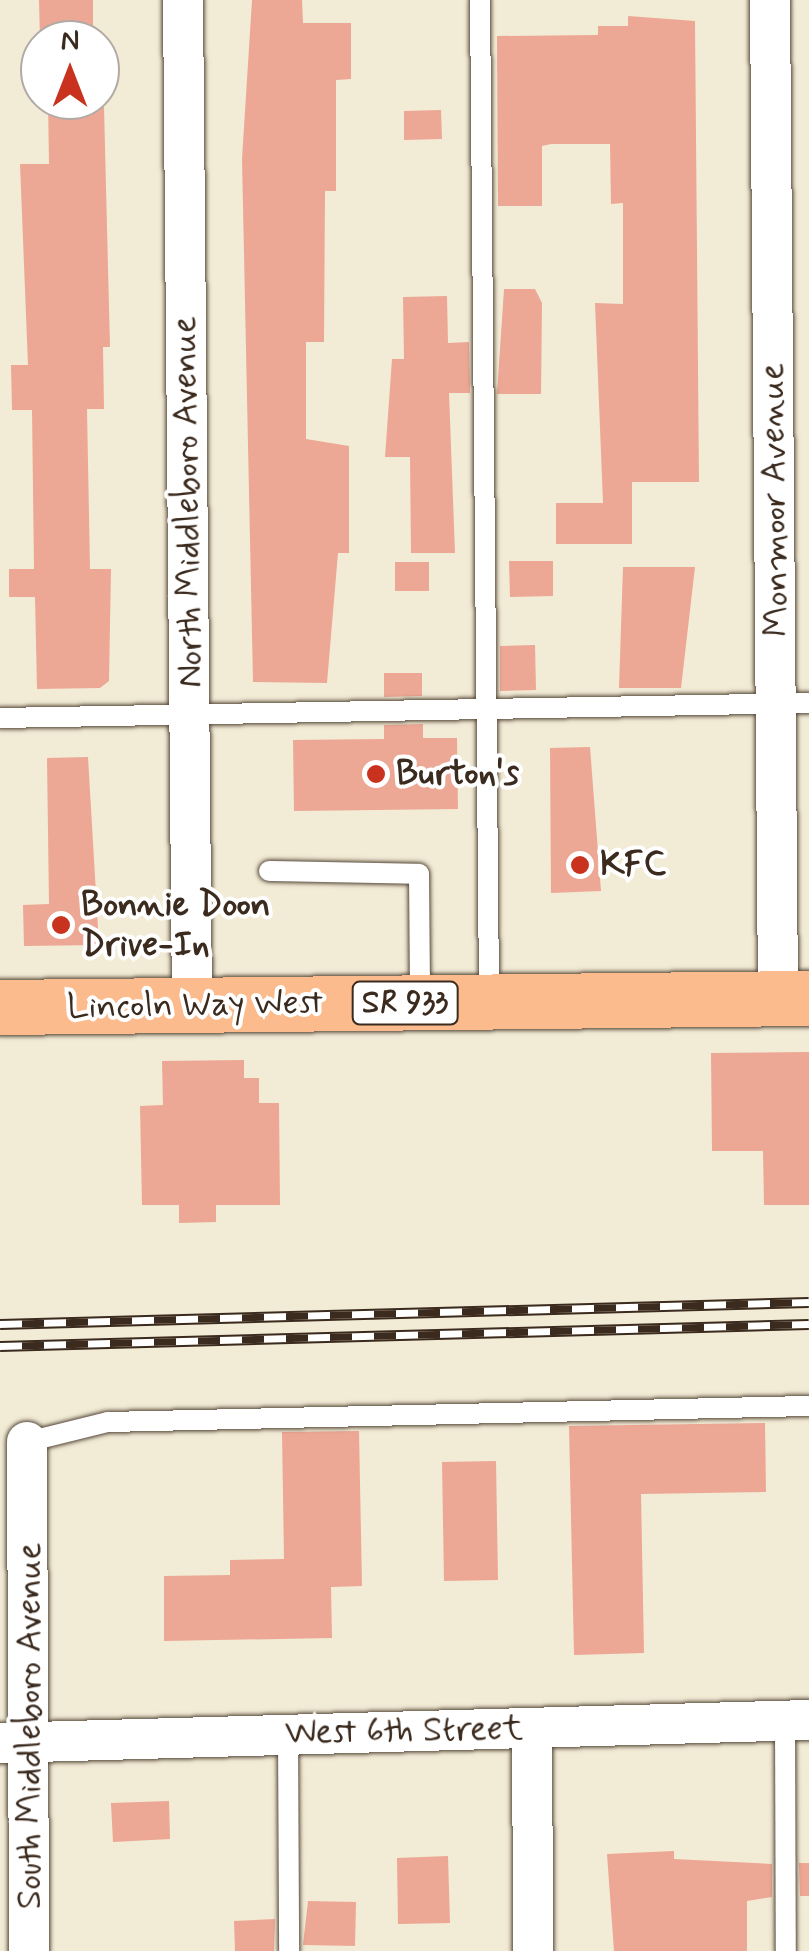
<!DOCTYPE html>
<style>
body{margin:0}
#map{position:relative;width:809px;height:1951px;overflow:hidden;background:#f2ebd5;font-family:Mynerve,sans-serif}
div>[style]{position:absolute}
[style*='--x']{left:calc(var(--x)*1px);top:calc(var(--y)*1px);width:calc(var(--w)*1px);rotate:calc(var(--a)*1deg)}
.building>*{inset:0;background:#eda795}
.roads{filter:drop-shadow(0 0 2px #564739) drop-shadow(0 0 2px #564739)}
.lane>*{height:20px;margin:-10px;padding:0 10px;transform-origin:10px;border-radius:10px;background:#fff}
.street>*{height:40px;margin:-20px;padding:0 20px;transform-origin:20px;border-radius:20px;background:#fff}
.primary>*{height:55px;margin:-27.5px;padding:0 27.5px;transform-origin:27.5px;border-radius:27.5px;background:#fbbb8c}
.rail>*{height:11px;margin-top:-5.5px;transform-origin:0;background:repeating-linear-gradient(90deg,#fff 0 22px,#3b2a1e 0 44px);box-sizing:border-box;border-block:2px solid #3b2a1e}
.dots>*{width:28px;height:28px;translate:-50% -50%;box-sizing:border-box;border:5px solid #fff;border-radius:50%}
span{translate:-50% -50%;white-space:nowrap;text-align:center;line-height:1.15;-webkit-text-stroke:8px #fff;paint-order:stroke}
.shield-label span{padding:2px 8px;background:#fff;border:2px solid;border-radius:8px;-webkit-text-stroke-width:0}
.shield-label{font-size:32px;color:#3b2a1e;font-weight:700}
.street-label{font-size:35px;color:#3b2a1e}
.poi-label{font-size:35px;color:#3b2a1e;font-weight:700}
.left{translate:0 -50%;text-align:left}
.north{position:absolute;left:20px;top:20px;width:100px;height:100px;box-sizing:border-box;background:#fff;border:2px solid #b1aaa5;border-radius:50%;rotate:0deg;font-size:28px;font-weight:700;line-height:40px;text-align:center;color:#3b2a1e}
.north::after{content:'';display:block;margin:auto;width:35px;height:45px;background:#c8321e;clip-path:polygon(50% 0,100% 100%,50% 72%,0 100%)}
</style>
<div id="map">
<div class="building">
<div style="clip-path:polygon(39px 0,93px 0,93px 40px,40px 40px)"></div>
<div style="clip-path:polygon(252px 0,302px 0,303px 23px,351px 23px,351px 79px,336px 80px,336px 191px,325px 191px,324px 342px,306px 342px,306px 439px,349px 446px,349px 553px,338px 553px,327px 683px,253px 682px,242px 159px)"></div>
<div style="clip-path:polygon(628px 16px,695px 21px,699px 482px,632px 482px,632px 544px,556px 544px,556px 503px,603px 503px,595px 303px,623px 304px,623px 203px,611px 204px,610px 144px,551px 144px,542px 146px,542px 206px,498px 206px,497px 36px,598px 35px,598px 26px,628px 26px)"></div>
<div style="clip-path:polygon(48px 100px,104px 107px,110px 347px,103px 347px,104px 409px,87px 409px,90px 569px,111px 569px,109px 681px,100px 688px,37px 689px,35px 597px,9px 597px,9px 569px,34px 569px,32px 410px,12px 410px,11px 365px,28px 365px,20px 164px,49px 164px)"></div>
<div style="clip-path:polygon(441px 110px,442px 139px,404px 140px,404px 111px)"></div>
<div style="clip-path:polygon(504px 289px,535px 289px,542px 303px,541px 394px,497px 394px)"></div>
<div style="clip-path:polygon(447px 296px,448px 343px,469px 342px,470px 393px,449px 393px,455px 553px,411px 553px,410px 457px,385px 457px,392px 359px,404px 359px,403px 297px)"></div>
<div style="clip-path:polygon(509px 561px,553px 561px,553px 596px,510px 597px)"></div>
<div style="clip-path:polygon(395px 562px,429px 562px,429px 591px,395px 591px)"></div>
<div style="clip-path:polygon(623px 567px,695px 567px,681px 688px,619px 688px)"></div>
<div style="clip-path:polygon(535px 645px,536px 690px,500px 691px,500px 646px)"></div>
<div style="clip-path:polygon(384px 673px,422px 673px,422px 696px,384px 697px)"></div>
<div style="clip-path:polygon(423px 724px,423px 738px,457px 738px,458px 809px,294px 811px,293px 740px,384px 739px,384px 725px)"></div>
<div style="clip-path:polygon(590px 747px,601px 891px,551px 893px,550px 748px)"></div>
<div style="clip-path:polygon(88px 757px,99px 945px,24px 946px,23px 905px,49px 904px,47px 758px)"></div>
<div style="clip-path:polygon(809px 1052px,809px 1205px,764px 1205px,763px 1151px,712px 1151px,711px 1053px)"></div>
<div style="clip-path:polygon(244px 1060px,244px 1078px,259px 1078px,259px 1103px,279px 1103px,280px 1205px,216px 1205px,216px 1222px,179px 1223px,179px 1205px,142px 1205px,140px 1106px,163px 1105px,162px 1061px)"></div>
<div style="clip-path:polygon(765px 1423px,766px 1492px,641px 1494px,644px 1653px,574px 1655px,569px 1426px)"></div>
<div style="clip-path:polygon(359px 1431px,362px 1586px,331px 1587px,332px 1638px,164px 1641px,164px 1576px,230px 1575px,230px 1560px,284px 1559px,282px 1432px)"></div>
<div style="clip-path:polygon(496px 1461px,498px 1580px,444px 1581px,442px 1462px)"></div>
<div style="clip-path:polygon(169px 1801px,170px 1839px,113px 1842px,111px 1803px)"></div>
<div style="clip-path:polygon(674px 1851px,674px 1859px,772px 1864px,772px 1897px,747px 1901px,747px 1951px,614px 1951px,607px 1854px)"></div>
<div style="clip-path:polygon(448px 1856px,450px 1923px,398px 1924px,397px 1858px)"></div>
<div style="clip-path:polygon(799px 1863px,809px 1863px,809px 1896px,800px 1896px)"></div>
<div style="clip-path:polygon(308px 1901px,356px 1902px,355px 1946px,303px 1945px)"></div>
<div style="clip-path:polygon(275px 1919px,274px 1951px,235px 1951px,234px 1921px)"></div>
</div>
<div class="roads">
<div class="lane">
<div style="--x:480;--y:0;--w:1000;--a:89.48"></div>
<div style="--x:0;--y:718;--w:809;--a:-1.06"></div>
<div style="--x:269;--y:871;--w:150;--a:1.1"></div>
<div style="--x:419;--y:874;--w:127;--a:89.5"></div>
<div style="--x:27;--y:1442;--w:83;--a:-13.9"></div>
<div style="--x:108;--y:1422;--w:701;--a:-1.31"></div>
<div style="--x:785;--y:1721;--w:230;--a:89.8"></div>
<div style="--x:288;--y:1734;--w:217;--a:89.7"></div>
</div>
<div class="street">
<div style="--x:183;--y:0;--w:1005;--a:89.49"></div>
<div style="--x:770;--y:0;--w:999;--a:89.54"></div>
<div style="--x:27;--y:1442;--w:509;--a:89.77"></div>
<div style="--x:532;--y:1729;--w:222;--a:89.7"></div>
<div style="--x:0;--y:1743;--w:809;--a:-1.63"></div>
</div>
<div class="primary">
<div style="--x:0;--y:1007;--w:809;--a:-0.64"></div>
</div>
</div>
<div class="rail">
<div style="--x:0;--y:1324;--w:809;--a:-1.56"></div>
<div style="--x:0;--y:1346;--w:809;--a:-1.56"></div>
</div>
<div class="dots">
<div style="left:376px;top:774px;background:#c8321e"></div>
<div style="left:580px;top:865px;background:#c8321e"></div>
<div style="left:61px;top:925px;background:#c8321e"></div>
</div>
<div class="shield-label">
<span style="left:405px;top:1003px">SR 933</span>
</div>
<div class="street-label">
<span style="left:775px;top:500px;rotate:-91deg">Monmoor Avenue</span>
<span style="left:188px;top:502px;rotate:-91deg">North Middleboro Avenue</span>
<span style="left:195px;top:1005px;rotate:-1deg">Lincoln Way West</span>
<span style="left:30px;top:1726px;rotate:-90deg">South Middleboro Avenue</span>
<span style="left:404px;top:1731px;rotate:-1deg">West 6th Street</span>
</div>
<div class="poi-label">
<span class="left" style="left:396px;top:774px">Burton's</span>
<span class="left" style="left:600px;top:865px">KFC</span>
<span class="left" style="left:81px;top:925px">Bonnie Doon<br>Drive-In</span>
</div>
<div class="north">N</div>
</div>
